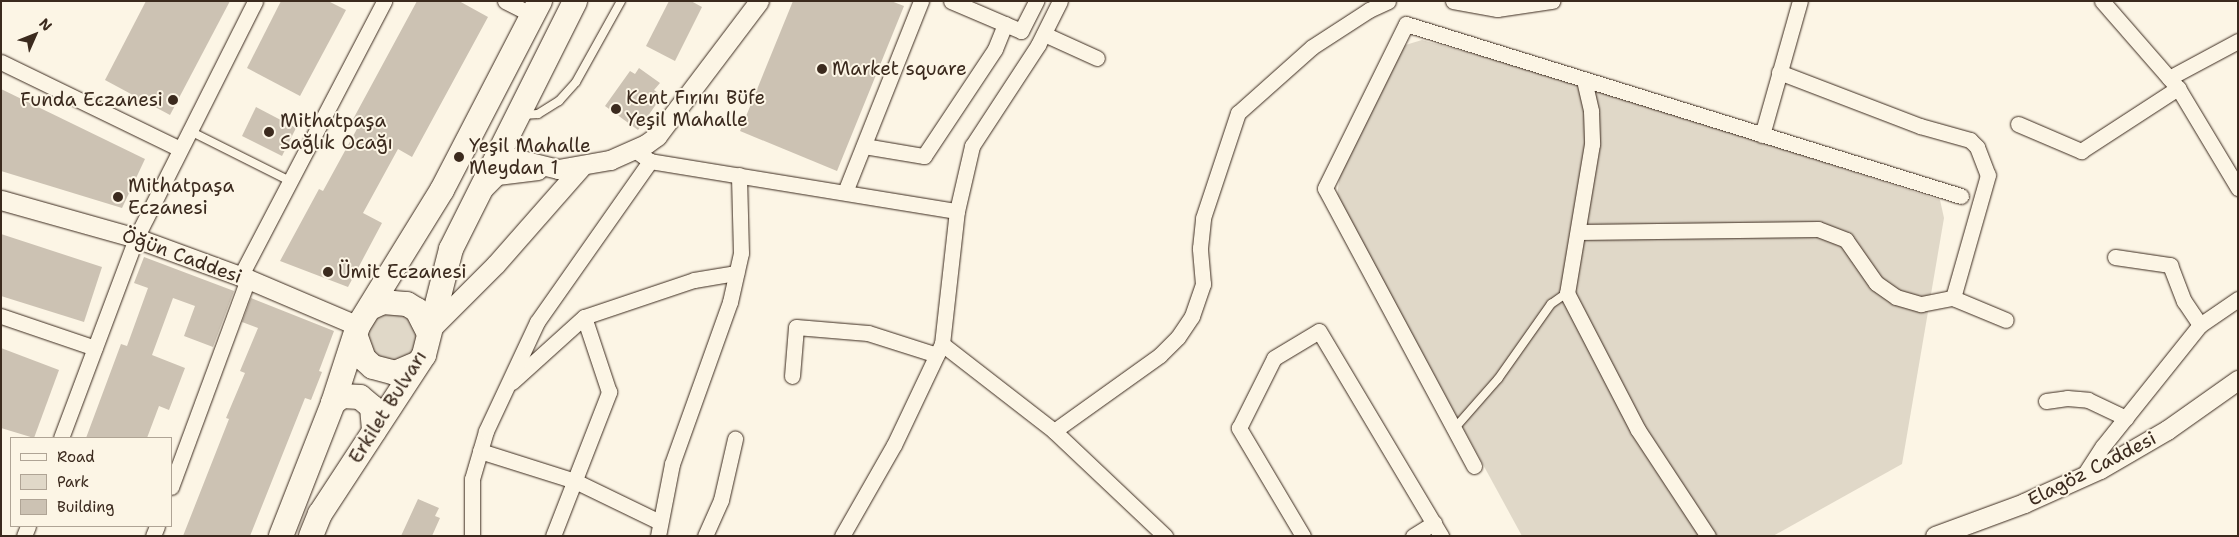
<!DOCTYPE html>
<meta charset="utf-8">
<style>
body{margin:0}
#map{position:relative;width:2239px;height:537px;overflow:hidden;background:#fcf5e5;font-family:"Shantell Sans",sans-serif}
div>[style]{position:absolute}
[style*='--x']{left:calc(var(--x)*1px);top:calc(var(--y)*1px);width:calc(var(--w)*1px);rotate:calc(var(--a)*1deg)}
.green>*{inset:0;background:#e0d8c8}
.building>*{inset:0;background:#ccc2b3}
.roads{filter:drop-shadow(0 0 1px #3b2a1e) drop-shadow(0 0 1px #3b2a1e)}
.service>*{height:8px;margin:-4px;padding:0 4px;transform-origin:4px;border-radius:4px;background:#fcf5e5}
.minor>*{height:15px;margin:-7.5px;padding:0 7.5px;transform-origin:7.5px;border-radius:7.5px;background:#fcf5e5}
.tertiary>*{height:19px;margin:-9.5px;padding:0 9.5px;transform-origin:9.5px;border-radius:9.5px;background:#fcf5e5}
.primary>*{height:24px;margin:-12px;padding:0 12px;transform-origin:12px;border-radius:12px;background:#fcf5e5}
.dots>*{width:14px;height:14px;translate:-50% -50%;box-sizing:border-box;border:2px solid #fcf5e5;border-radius:50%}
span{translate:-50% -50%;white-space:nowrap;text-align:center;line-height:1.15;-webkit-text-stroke:4px #fcf5e5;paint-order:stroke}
.poi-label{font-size:19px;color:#3b2a1e}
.left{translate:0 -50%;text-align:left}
.right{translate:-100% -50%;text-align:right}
.street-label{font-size:19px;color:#3b2a1e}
.frame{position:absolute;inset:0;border:2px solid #3b2a1e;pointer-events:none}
.legend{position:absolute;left:10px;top:437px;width:162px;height:90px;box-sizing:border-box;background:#fcf5e5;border:1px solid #afa495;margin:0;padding:6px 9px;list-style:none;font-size:15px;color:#3b2a1e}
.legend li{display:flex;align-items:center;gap:10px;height:25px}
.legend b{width:25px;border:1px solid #afa495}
.north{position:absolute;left:10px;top:10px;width:50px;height:50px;-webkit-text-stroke:4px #fcf5e5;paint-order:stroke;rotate:46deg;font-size:14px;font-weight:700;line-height:20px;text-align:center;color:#3b2a1e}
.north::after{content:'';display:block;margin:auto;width:18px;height:22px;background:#3b2a1e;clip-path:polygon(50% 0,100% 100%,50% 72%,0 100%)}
</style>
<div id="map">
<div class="green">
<div style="clip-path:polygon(1422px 40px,1575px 81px,1940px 200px,1944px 218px,1902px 464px,1773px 536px,1522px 536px,1337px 197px,1340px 173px,1402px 46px)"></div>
<div style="clip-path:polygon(384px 311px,409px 316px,419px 331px,417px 349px,404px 362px,377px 361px,366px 329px)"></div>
</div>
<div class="building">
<div style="clip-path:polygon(146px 1px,230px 1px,170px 115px,105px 80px)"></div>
<div style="clip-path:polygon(281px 1px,328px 1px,346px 10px,300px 96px,247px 68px)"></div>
<div style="clip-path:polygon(417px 1px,459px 1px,488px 17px,412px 157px,398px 149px,363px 213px,382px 223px,348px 287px,280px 261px,319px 189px,323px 191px,358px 127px,351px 123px)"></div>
<div style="clip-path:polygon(669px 1px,691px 1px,702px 7px,675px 61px,646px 46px)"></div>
<div style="clip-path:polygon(793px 1px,891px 1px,904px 6px,837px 171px,740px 131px)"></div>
<div style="clip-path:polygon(639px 68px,660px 83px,654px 90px,662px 96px,638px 130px,605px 106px,630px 71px,635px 74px)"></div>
<div style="clip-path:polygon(1px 89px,145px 159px,122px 208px,1px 171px)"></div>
<div style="clip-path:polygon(256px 107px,296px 128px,282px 156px,242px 136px)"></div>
<div style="clip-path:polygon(1px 234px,102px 267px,84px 322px,1px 296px)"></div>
<div style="clip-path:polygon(144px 257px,234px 291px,213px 347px,184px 336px,195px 306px,173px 298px,152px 355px,185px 368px,169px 410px,159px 406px,147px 438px,86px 438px,121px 344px,127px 346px,148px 288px,134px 283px)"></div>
<div style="clip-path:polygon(251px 298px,334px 331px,319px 371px,322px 372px,311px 400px,305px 398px,250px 536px,183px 536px,229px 419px,226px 418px,245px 373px,240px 371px,258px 328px,242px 322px)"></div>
<div style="clip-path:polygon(1px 348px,59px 370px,34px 438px,1px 428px)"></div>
<div style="clip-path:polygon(418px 499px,439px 508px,435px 516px,440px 518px,432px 536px,401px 536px)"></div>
</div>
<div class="roads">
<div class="service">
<div style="--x:523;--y:115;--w:15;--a:-4"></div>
<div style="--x:538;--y:114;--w:25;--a:-32"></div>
<div style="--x:559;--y:101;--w:25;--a:-48"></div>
<div style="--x:576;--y:82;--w:93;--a:-60.9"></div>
<div style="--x:190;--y:131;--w:112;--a:26.6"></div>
<div style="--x:1454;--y:429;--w:67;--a:-48.7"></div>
<div style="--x:1498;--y:379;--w:92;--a:-54.8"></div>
<div style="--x:1551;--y:304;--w:19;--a:-35"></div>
</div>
<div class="minor">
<div style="--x:505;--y:1;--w:30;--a:27"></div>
<div style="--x:951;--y:1;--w:76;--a:23.2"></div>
<div style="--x:1021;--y:31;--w:34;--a:-63"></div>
<div style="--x:1453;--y:1;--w:45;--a:10.3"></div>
<div style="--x:1497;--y:9;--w:56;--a:-8.3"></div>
<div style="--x:2102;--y:1;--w:116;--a:48.9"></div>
<div style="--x:2178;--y:88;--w:117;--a:59"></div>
<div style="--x:1044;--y:34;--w:58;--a:24.4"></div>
<div style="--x:1;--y:62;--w:199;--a:25.9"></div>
<div style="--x:1779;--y:72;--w:151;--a:21"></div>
<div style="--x:1920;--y:126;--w:52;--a:15.6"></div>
<div style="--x:1970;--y:140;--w:10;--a:45"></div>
<div style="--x:1977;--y:147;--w:30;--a:69"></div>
<div style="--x:1988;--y:175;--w:128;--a:105.9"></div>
<div style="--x:2169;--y:78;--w:78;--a:-28.2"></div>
<div style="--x:1584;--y:80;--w:32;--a:77"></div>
<div style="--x:1591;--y:111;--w:33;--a:88"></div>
<div style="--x:1592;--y:144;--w:151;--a:99.5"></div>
<div style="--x:1567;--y:293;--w:154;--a:62.6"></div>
<div style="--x:1638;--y:430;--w:127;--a:56.6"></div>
<div style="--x:2018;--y:124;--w:69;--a:23.2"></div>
<div style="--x:2081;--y:151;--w:116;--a:-33"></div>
<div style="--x:1762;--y:135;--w:139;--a:-74.2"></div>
<div style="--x:864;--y:146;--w:61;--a:9.5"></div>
<div style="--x:924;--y:156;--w:128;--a:-56.4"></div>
<div style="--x:995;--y:49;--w:27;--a:-68"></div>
<div style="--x:650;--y:161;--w:311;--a:9.3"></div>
<div style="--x:845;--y:192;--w:206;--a:-68.3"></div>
<div style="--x:1578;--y:232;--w:240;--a:-0.7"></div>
<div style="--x:1818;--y:229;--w:30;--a:21"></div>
<div style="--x:1846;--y:240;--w:52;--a:55.1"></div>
<div style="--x:1876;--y:283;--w:24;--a:35"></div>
<div style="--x:1896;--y:297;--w:26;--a:16"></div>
<div style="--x:1921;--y:304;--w:33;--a:-11"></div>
<div style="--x:1953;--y:298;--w:57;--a:22.5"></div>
<div style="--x:2115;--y:257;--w:56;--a:8.3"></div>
<div style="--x:2170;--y:265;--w:39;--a:69"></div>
<div style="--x:2184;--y:301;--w:29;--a:56"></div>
<div style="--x:240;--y:277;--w:311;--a:-62.4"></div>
<div style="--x:1;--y:316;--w:99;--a:18.8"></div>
<div style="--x:942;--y:344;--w:142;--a:37.8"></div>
<div style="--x:1054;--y:431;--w:153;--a:43.4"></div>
<div style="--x:792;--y:376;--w:49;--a:-85.3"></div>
<div style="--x:796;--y:327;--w:72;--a:4.8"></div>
<div style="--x:868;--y:333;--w:72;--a:17.7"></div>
<div style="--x:512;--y:382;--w:97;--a:-42.1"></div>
<div style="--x:584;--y:317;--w:116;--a:-18.6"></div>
<div style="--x:694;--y:280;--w:43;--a:-9.5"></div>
<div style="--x:2046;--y:401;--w:21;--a:-8"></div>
<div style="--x:2067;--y:398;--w:21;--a:5"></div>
<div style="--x:2088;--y:400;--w:42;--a:25.3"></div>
<div style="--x:1054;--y:431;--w:130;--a:-35.6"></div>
<div style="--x:1160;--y:355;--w:25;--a:-45"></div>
<div style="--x:1178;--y:337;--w:25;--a:-56"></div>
<div style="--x:1192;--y:316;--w:34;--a:-71"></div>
<div style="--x:1203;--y:284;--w:36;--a:-95"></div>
<div style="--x:1200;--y:248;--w:30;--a:-84"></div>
<div style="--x:1203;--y:218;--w:111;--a:-71.6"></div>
<div style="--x:1238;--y:113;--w:99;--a:-41.7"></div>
<div style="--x:1312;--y:47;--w:68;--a:-33"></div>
<div style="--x:1369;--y:10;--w:21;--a:-25"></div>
<div style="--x:61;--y:438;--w:214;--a:-69.4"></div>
<div style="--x:136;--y:238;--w:265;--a:-63.3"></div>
<div style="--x:480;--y:451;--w:100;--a:17.5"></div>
<div style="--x:575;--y:481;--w:94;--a:25.8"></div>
<div style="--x:1474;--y:466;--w:315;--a:-118.2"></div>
<div style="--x:1325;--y:188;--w:183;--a:-63.7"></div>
<div style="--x:1406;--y:24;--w:581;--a:17.22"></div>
<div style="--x:2082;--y:478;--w:38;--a:-57"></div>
<div style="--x:2103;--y:446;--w:155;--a:-51.3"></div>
<div style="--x:2200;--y:325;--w:46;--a:-34.4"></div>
<div style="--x:171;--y:487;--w:222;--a:-69.7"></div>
<div style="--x:24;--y:536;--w:11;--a:-68"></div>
<div style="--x:153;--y:536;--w:11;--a:-68"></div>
<div style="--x:472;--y:536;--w:57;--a:-90"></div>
<div style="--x:472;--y:479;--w:50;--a:-73.7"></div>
<div style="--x:486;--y:431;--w:120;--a:-64.9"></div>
<div style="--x:537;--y:322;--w:197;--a:-54.9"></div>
<div style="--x:650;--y:161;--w:19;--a:-144"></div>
<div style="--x:553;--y:536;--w:155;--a:-68.7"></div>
<div style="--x:609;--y:392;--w:79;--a:-108.4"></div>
<div style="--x:658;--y:536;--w:73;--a:-79"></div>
<div style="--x:672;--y:464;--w:172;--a:-70.3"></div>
<div style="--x:730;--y:302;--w:50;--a:-77.3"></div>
<div style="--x:741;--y:253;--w:78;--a:-91.5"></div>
<div style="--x:705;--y:536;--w:39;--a:-66"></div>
<div style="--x:721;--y:500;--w:63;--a:-77.1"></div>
<div style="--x:842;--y:536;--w:105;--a:-60.3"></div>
<div style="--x:894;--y:445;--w:112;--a:-64.6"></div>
<div style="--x:942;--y:344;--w:134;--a:-83.6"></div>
<div style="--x:957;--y:211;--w:67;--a:-77"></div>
<div style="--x:972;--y:146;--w:121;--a:-56.8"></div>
<div style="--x:1038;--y:45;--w:49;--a:-63.4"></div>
<div style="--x:1303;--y:536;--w:126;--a:-120.7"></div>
<div style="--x:1239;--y:428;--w:78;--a:-63.4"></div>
<div style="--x:1274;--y:358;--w:52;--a:-31"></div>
<div style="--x:1319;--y:331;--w:239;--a:59.2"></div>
<div style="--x:1413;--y:536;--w:25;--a:-32"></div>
</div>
<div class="tertiary">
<div style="--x:497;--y:154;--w:63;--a:13.8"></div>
<div style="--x:558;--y:169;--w:53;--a:-9.8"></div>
<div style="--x:610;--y:160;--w:39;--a:-24"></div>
<div style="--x:646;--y:144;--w:14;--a:-36"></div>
<div style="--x:657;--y:136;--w:169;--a:-52.9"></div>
<div style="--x:482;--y:190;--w:21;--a:-45"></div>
<div style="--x:497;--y:175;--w:41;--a:-7"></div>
<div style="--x:1;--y:200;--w:140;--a:15.7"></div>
<div style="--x:136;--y:238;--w:119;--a:20.1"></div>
<div style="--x:248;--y:279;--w:120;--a:23.1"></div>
<div style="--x:430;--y:330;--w:93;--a:-45"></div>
<div style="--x:496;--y:264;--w:130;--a:-48.7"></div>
<div style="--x:1935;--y:536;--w:95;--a:-20.3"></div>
<div style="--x:2024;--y:503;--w:83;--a:-24.1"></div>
<div style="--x:2100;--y:469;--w:78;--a:-30.2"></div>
<div style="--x:2167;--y:430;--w:87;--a:-35.2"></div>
</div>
<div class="primary">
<div style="--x:372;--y:307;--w:12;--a:-24"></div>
<div style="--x:383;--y:302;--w:24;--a:5"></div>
<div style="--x:407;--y:304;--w:12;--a:31"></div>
<div style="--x:417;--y:310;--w:25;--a:63"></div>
<div style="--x:356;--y:337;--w:23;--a:70"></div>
<div style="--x:364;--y:359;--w:12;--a:42"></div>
<div style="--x:373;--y:367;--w:23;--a:15"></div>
<div style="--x:395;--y:373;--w:23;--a:-23"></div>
<div style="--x:333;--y:403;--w:11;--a:-38"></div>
<div style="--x:342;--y:396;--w:18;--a:3"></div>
<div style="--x:360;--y:397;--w:16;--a:40"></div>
<div style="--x:372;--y:407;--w:24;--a:85"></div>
<div style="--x:281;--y:536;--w:143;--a:-68.6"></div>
<div style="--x:333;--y:403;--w:81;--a:-72"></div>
<div style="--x:358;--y:326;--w:160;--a:-58.3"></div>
<div style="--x:442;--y:190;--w:213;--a:-62.6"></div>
<div style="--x:311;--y:536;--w:24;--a:-68"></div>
<div style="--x:320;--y:514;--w:190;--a:-56.8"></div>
<div style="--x:424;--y:355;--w:109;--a:-75.7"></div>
<div style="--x:451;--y:249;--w:277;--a:-63.4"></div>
</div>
</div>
<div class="dots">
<div style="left:822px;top:69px;background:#3b2a1e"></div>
<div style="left:173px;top:100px;background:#3b2a1e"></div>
<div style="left:616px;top:109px;background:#3b2a1e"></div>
<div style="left:269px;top:132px;background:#3b2a1e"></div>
<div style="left:459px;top:157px;background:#3b2a1e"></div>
<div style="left:118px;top:197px;background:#3b2a1e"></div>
<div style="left:328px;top:272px;background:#3b2a1e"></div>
</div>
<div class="poi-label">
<span class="left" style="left:832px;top:69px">Market square</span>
<span class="left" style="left:626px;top:109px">Kent Fırını Büfe<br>Yeşil Mahalle</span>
<span class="right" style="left:163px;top:100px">Funda Eczanesi</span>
<span class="left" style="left:280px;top:132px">Mithatpaşa<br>Sağlık Ocağı</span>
<span class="left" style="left:469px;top:157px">Yeşil Mahalle<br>Meydan 1</span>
<span class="left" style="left:128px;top:197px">Mithatpaşa<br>Eczanesi</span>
<span class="left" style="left:338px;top:272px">Ümit Eczanesi</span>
</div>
<div class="street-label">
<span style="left:182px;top:256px;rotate:20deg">Öğün Caddesi</span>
<span style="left:388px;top:407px;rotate:-58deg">Erkilet Bulvarı</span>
<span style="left:2092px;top:469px;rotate:-27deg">Elagöz Caddesi</span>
</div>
<div class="frame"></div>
<ul class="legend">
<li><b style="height:6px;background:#fcf5e5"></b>Road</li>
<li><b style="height:14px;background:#e0d8c8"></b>Park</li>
<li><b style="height:14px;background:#ccc2b3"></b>Building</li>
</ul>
<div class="north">N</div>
</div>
